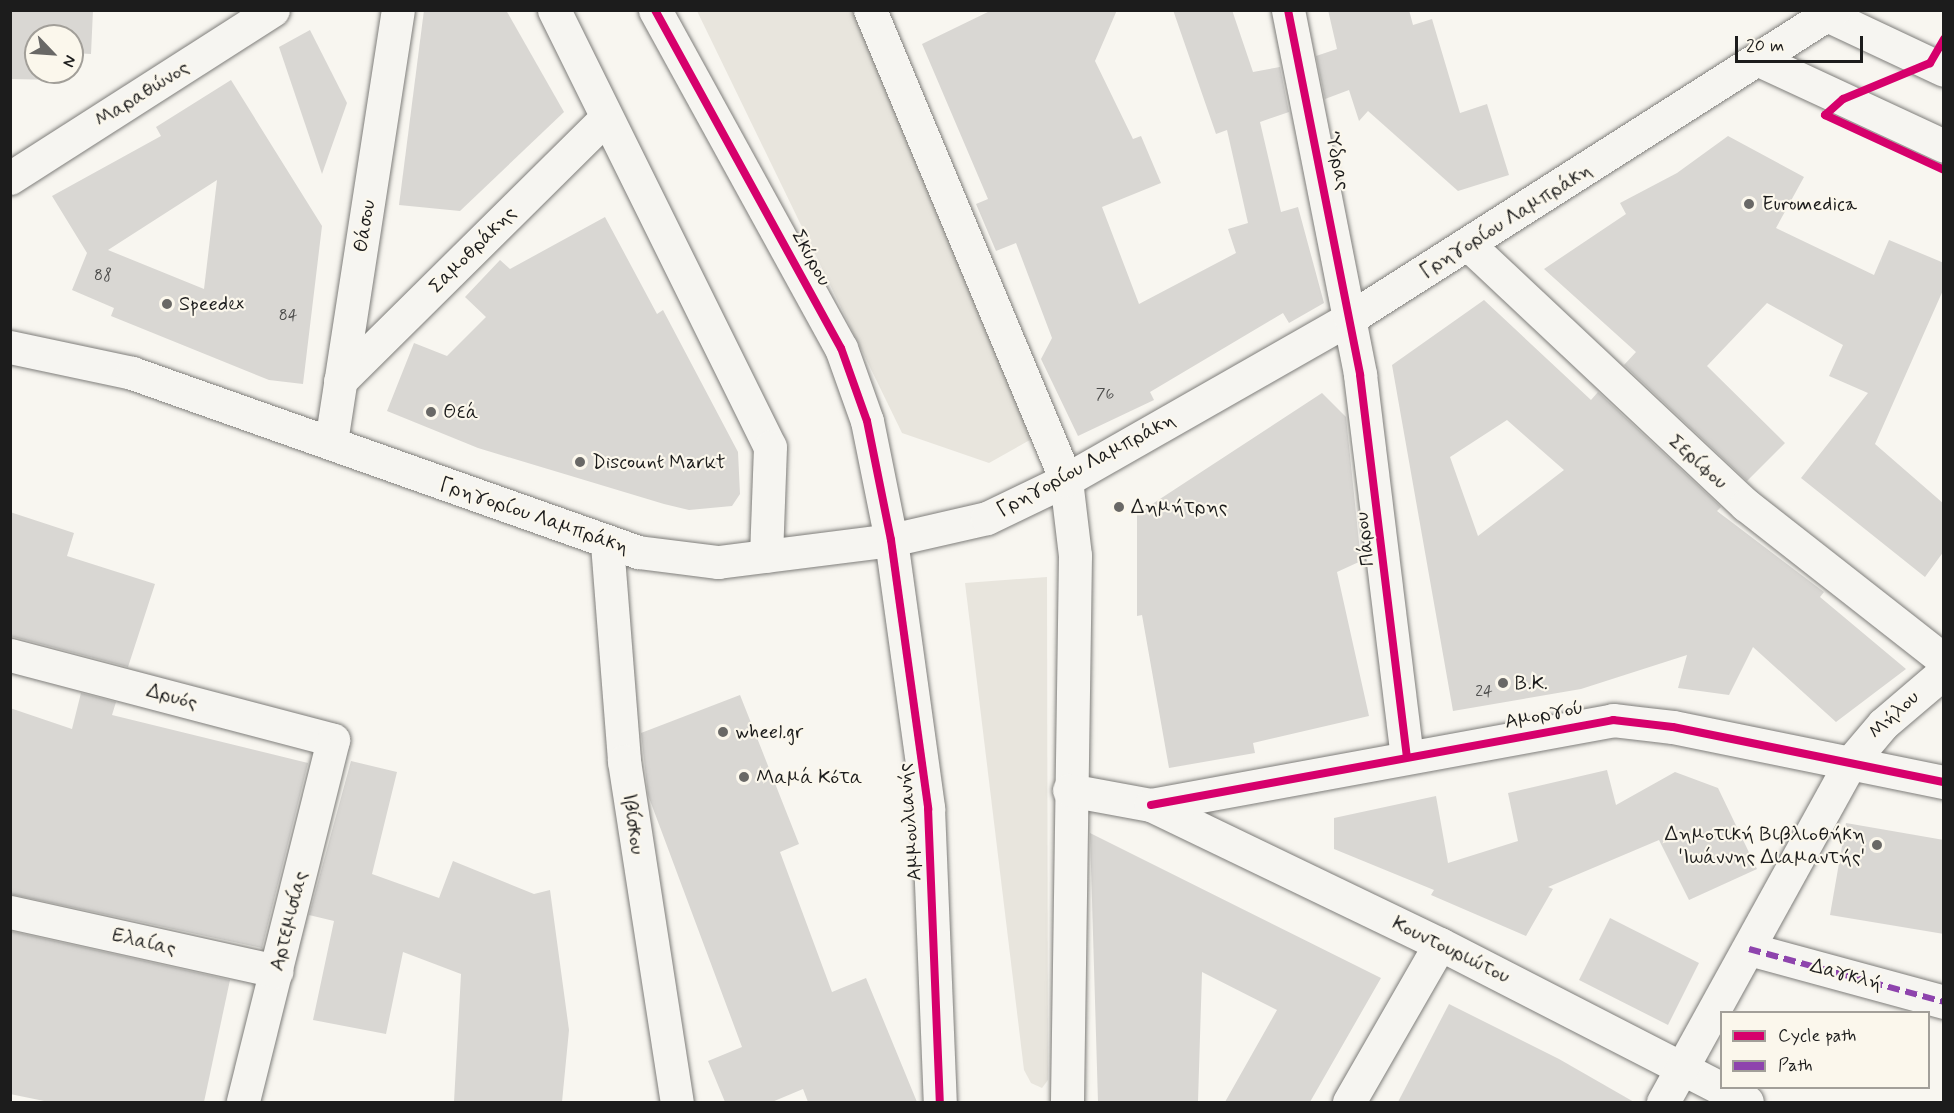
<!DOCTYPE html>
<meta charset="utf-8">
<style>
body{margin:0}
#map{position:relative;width:1954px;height:1113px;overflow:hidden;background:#f8f6f0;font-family:Mynerve,sans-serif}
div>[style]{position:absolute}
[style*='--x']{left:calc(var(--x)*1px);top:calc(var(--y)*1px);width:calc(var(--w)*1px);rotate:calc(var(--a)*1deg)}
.built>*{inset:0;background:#e8e5dd}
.building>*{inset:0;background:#d9d7d3}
.roads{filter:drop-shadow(0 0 2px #7f7e7b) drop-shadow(0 0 2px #7f7e7b)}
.pedestrian>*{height:33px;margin:-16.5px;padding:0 16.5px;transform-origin:16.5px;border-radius:16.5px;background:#f6f5f1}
.minor>*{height:33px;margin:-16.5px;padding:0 16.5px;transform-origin:16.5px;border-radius:16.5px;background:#f6f5f1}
.tertiary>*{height:33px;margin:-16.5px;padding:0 16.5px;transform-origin:16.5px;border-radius:16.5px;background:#f6f5f1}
.secondary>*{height:33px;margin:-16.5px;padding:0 16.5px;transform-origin:16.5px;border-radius:16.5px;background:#f6f5f1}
.quiet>*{height:6px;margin-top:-3px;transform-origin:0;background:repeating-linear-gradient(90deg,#8e44ad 0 12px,transparent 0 18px)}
.cycleway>*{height:8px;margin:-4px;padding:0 4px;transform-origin:4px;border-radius:4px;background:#d6006c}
.dots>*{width:16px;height:16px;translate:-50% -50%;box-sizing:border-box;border:3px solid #fbf7ec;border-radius:50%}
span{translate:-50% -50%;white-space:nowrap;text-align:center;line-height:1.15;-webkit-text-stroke:4.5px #fbf7ec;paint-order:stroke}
.number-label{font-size:16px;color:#4b4b4a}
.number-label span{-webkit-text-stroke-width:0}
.street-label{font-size:20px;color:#1c1c1c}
.poi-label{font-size:20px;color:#1c1c1c}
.left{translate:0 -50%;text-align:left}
.right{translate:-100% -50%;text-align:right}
.frame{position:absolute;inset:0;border:12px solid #1c1c1c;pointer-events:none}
.legend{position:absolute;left:1720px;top:1011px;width:210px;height:78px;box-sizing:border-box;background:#fbf7ec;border:2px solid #a29f99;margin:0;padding:8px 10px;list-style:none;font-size:18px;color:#1c1c1c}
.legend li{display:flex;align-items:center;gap:12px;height:30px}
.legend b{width:30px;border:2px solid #a29f99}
.north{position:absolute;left:24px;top:24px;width:60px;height:60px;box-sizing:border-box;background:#fbf7ec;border:2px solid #a29f99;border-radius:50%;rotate:115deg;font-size:16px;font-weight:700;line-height:24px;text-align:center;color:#1c1c1c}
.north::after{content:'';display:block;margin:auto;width:21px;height:27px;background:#696866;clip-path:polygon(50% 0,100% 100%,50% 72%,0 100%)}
.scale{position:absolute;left:1735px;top:36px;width:128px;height:27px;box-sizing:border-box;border:3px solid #1c1c1c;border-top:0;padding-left:8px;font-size:18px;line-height:21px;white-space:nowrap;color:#1c1c1c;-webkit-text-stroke:4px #fbf7ec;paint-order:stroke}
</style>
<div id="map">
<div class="built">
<div style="clip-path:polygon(697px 11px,862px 11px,1037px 436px,989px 463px,902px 433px)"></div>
<div style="clip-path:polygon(1047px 577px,1048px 1080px,1042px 1088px,1031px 1083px,1024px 1070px,965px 583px)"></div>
</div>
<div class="building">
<div style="clip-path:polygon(12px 10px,93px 10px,91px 54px,72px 53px,72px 36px,36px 36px,36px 72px,60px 72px,59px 80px,10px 79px)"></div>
<div style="clip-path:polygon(424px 10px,506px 10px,564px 112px,460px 211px,399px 205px)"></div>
<div style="clip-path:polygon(992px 10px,1117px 10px,1095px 61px,1133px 139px,1141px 136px,1161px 183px,1102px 207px,1139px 304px,1236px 253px,1228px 229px,1248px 223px,1227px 130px,1216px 134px,1173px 10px,1232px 10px,1253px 72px,1280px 67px,1289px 112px,1260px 122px,1281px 212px,1298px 207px,1324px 303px,1289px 323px,1283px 313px,1150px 392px,1154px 400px,1078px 436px,1041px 359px,1052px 338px,1016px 243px,996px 251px,976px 204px,988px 199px,922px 44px)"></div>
<div style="clip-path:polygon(1328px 10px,1409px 10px,1413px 25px,1432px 19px,1460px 113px,1487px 104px,1509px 175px,1458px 191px,1368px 111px,1359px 121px,1349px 90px,1325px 99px,1316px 56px,1337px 49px)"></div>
<div style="clip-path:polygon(310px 30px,347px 103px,322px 174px,279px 47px)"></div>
<div style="clip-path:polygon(evenodd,231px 80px,322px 226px,303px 384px,269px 380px,111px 316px,114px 308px,72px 290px,87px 253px,52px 196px,161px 136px,156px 127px,231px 80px,217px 180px,204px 289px,108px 250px,217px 180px)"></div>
<div style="clip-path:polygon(1728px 136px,1804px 177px,1776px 228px,1874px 275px,1889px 240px,1944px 263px,1944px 288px,1875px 444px,1944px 504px,1944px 551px,1925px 577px,1801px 478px,1868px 393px,1829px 376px,1843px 345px,1767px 303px,1707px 366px,1785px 443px,1747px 481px,1624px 365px,1636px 352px,1544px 269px,1626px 214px,1620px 203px,1677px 173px)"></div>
<div style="clip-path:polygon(605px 217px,657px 314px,663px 310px,738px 452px,740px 494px,732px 506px,689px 510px,664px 504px,478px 448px,387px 411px,414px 343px,447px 356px,486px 317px,465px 297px,500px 260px,510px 269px)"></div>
<div style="clip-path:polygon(evenodd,1484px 300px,1591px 400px,1598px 392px,1721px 507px,1717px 511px,1824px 592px,1820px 597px,1906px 669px,1836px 722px,1753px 647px,1729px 695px,1678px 688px,1687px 655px,1581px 689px,1453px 711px,1392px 365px,1484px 300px,1507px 420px,1564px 470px,1478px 536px,1450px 457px,1507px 420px)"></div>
<div style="clip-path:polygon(1322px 393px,1346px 417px,1361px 561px,1337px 572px,1369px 716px,1253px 743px,1255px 753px,1169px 768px,1142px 615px,1137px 616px,1137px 514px)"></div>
<div style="clip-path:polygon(10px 512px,74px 533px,67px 556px,155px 584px,128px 667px,10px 636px)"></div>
<div style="clip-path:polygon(81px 693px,116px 702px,112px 715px,308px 763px,262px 948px,10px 894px,10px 708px,72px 729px)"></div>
<div style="clip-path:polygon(740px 695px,799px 844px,780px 852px,832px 992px,866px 978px,917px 1102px,808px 1102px,803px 1089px,772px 1102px,725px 1102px,708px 1061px,742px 1047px,648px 795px,641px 733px)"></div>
<div style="clip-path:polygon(351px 761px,397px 772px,372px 874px,439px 898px,453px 861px,534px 894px,550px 890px,569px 1030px,562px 1102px,454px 1102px,461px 974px,403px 952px,386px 1034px,313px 1020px,334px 921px,309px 915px)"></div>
<div style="clip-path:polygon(1607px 770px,1616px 805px,1675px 772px,1718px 788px,1757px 869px,1689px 900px,1659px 840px,1548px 887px,1553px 889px,1526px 936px,1431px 895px,1434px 890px,1334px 849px,1334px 818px,1436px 796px,1448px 863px,1518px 841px,1508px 793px)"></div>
<div style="clip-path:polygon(1846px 823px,1944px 840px,1944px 934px,1830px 915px)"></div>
<div style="clip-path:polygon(1090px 833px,1381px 978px,1310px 1102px,1225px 1102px,1277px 1010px,1202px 972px,1198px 1102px,1098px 1102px)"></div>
<div style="clip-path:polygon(1610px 918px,1699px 963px,1668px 1025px,1579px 980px)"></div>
<div style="clip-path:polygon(10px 931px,230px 980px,204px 1102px,49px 1102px,10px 1094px)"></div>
<div style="clip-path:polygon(1449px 1004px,1559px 1059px,1634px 1102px,1398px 1102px)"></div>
</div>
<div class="roads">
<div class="pedestrian">
<div style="--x:1749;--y:949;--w:202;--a:15.2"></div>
</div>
<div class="minor">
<div style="--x:554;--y:10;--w:487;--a:63.7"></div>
<div style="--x:770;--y:447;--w:109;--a:92.1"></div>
<div style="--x:870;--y:10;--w:509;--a:67.36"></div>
<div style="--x:1066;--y:480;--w:76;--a:83.2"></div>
<div style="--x:1075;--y:555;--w:547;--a:90.84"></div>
<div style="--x:1288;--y:10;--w:372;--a:78.8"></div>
<div style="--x:1360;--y:375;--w:385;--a:83"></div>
<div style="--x:10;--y:178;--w:312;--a:-32.6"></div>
<div style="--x:1469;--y:245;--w:380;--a:43.2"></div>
<div style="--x:1746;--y:505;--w:251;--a:38.1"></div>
<div style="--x:340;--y:381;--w:373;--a:-44.7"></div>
<div style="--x:331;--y:442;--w:437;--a:-81.2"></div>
<div style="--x:607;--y:544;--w:218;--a:85.5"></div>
<div style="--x:624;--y:761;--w:345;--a:81.2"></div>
<div style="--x:10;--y:655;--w:334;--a:14.7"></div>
<div style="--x:333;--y:740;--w:373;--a:104"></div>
<div style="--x:1069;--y:790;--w:83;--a:10.4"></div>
<div style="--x:1151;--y:805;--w:321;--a:25.7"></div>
<div style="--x:1440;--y:944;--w:345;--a:27.2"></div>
<div style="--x:1151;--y:805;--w:470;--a:-10.4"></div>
<div style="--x:1613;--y:720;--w:60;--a:6.7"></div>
<div style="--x:1673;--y:727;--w:277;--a:11.5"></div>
<div style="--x:10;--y:912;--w:273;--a:12.5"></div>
<div style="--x:1349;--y:1102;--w:182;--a:-60.1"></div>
<div style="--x:1663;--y:1102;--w:387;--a:-61.1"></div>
<div style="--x:1850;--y:763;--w:51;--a:-49.8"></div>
<div style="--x:1883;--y:724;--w:80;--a:-40.4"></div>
</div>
<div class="tertiary">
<div style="--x:655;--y:10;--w:386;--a:61.2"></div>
<div style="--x:841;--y:348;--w:77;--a:70.4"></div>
<div style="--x:867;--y:421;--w:121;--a:78.6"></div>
<div style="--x:891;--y:540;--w:271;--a:82.1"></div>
<div style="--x:928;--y:808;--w:294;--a:87.7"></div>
</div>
<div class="secondary">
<div style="--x:1827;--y:15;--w:129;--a:25.2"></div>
<div style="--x:1759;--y:60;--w:204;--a:24.9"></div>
<div style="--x:10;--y:347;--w:125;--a:12"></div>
<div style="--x:132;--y:373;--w:537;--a:19.48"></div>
<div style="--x:638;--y:552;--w:81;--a:7.1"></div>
<div style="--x:718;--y:562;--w:174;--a:-7.2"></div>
<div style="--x:891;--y:540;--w:98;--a:-12.9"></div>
<div style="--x:987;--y:518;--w:88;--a:-25.7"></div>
<div style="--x:1066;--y:480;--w:327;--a:-29.7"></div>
<div style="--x:1350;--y:318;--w:574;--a:-32.47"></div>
</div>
</div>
<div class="quiet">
<div style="--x:1749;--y:949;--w:202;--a:15.2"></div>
</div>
<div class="cycleway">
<div style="--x:655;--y:10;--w:386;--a:61.2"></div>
<div style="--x:841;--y:348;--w:77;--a:70.4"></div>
<div style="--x:867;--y:421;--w:121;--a:78.6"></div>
<div style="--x:891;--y:540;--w:271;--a:82.1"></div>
<div style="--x:928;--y:808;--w:294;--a:87.7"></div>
<div style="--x:1288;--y:10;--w:372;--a:78.8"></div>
<div style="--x:1360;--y:375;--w:385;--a:83"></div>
<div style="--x:1944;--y:39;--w:28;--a:120"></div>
<div style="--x:1930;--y:63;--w:94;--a:157.5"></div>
<div style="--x:1843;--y:99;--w:24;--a:138"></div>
<div style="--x:1825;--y:115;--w:131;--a:24.8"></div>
<div style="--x:1151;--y:805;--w:470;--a:-10.4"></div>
<div style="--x:1613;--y:720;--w:60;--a:6.7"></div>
<div style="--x:1673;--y:727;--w:277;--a:11.5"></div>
</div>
<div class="dots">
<div style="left:1749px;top:204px;background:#696866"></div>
<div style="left:167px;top:304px;background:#696866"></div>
<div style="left:431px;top:412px;background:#696866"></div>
<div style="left:580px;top:462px;background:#696866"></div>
<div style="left:1119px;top:507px;background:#696866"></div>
<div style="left:1503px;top:683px;background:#696866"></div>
<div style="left:723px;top:732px;background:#696866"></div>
<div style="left:744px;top:777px;background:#696866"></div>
<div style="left:1877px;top:845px;background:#696866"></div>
</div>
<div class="number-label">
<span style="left:103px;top:276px">88</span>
<span style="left:288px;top:316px">84</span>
<span style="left:1105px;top:395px">76</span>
<span style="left:1484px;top:692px">24</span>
</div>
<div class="street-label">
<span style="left:142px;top:94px;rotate:-32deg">Μαραθώνος</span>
<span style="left:1337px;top:161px;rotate:78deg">Ύδρας</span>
<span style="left:1506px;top:221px;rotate:-32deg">Γρηγορίου Λαμπράκη</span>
<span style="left:365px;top:226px;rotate:-81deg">Θάσου</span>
<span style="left:473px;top:250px;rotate:-45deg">Σαμοθράκης</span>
<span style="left:811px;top:258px;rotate:61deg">Σκύρου</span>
<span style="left:1698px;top:462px;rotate:42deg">Σερίφου</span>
<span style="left:1086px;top:465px;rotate:-28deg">Γρηγορίου Λαμπράκη</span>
<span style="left:534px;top:516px;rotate:19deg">Γρηγορίου Λαμπράκη</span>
<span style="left:1365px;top:539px;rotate:-97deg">Πάρου</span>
<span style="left:172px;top:697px;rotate:15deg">Δρυός</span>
<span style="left:1544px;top:715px;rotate:-11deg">Αμοργού</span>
<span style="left:1894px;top:715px;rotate:-43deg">Μήλου</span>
<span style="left:910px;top:822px;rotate:-95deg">Αμμουλιανής</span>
<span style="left:633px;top:824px;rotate:82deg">Ιβίσκου</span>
<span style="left:289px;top:921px;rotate:-76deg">Αρτεμισίας</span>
<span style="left:144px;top:942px;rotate:13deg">Ελαίας</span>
<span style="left:1451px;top:950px;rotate:26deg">Κουντουριώτου</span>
<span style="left:1846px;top:975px;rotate:15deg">Δαγκλή</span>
</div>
<div class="poi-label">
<span class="left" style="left:1762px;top:204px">Euromedica</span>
<span class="left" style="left:179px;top:304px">Speedex</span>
<span class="left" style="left:443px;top:412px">Θεά</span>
<span class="left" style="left:592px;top:462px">Discount Markt</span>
<span class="left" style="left:1131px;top:507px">Δημήτρης</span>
<span class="left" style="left:1515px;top:683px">Β.Κ.</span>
<span class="left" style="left:735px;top:732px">wheel.gr</span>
<span class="left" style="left:756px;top:777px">Μαμά Κότα</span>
<span class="right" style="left:1865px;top:846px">Δημοτική Βιβλιοθήκη<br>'Ιωάννης Διαμαντής'</span>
</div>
<div class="frame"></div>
<ul class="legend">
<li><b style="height:8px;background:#d6006c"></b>Cycle path</li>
<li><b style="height:8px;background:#8e44ad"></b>Path</li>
</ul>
<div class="north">N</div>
<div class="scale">20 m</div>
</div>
